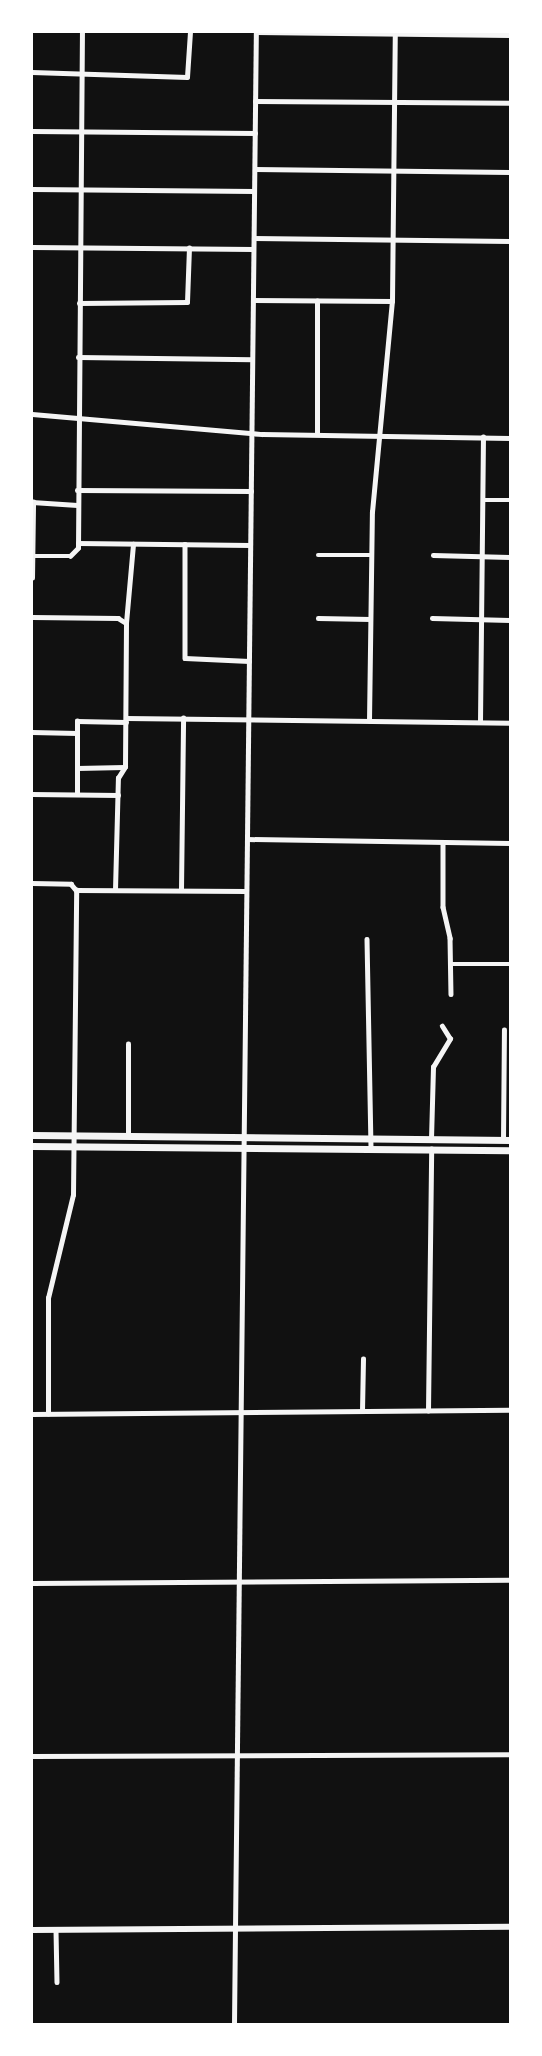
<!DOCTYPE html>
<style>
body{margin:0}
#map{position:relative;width:542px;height:2056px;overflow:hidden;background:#111;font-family:Arial,sans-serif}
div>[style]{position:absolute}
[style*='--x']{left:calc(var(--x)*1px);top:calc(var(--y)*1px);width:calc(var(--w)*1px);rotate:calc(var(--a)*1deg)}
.minor>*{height:4.5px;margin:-2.25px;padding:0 2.25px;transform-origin:2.25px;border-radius:2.25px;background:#f5f5f5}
.tertiary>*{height:5px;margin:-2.5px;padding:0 2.5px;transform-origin:2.5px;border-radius:2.5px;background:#f5f5f5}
.secondary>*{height:6px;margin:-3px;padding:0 3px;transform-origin:3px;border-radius:3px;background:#f5f5f5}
.primary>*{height:7px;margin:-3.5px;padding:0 3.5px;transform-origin:3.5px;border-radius:3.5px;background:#f5f5f5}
span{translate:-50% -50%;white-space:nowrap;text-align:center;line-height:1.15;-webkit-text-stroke:5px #fff;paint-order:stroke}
.frame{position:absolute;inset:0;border:33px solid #fff;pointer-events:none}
</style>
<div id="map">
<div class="minor">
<div style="--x:256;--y:32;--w:254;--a:0.7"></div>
<div style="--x:32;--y:72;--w:155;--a:1.8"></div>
<div style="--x:187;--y:77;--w:45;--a:-86.2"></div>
<div style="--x:255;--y:101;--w:255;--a:0.4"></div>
<div style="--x:32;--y:131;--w:223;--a:0.5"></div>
<div style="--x:255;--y:169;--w:255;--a:0.7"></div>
<div style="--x:32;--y:189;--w:222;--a:0.5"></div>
<div style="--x:254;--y:238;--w:256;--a:0.7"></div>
<div style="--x:32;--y:247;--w:221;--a:0.5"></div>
<div style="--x:253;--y:300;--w:139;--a:0.4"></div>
<div style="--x:79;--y:303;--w:108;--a:-0.5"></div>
<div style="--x:187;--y:302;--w:54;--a:-87.9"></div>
<div style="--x:78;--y:357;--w:174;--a:0.7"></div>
<div style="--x:317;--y:434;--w:133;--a:-90"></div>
<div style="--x:77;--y:490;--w:174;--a:0.3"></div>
<div style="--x:483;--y:500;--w:27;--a:0"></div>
<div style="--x:32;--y:502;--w:45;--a:3.8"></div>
<div style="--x:78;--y:543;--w:172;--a:0.7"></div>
<div style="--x:185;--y:544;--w:114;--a:90"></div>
<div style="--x:185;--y:658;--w:64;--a:2.7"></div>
<div style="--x:318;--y:555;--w:53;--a:0"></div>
<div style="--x:433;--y:555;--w:77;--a:1.5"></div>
<div style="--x:32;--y:556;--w:38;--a:0"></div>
<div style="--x:70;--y:556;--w:11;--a:-45"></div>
<div style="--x:78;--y:548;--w:516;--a:-89.56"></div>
<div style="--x:32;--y:578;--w:76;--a:-89.2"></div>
<div style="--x:32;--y:617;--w:86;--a:0.7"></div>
<div style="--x:118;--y:618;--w:9;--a:32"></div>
<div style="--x:318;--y:618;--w:52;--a:1.1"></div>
<div style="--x:432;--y:618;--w:78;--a:1.5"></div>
<div style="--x:126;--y:718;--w:384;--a:0.7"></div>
<div style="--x:369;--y:721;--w:209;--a:-89.2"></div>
<div style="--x:372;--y:512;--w:212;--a:-84.6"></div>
<div style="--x:392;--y:301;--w:269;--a:-89.4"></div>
<div style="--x:480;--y:722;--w:285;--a:-89.4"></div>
<div style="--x:32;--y:732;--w:45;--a:1.3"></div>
<div style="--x:77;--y:768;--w:47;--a:-1.2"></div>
<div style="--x:32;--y:794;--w:86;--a:0.7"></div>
<div style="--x:77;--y:794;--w:73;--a:-90"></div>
<div style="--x:77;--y:721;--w:49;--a:1.2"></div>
<div style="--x:443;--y:842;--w:65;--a:90"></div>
<div style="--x:443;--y:907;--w:32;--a:77"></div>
<div style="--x:450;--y:938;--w:56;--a:89"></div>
<div style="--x:32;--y:883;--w:39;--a:1"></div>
<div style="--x:71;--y:884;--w:8;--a:50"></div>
<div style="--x:76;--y:890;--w:170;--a:0.3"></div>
<div style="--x:115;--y:890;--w:112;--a:-88.5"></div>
<div style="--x:118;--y:778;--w:13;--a:-58"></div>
<div style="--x:125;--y:767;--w:144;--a:-89.6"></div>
<div style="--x:126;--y:623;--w:79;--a:-84.9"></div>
<div style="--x:181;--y:890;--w:172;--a:-89.3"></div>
<div style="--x:367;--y:939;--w:209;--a:88.9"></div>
<div style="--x:451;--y:964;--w:59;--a:0"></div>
<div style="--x:128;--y:1135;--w:91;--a:-90"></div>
<div style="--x:431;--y:1139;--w:72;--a:-88.4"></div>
<div style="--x:433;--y:1067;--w:33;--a:-59"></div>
<div style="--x:450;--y:1039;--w:15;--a:-122"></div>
<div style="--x:503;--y:1140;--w:110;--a:-89.5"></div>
<div style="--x:362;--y:1411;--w:52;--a:-88.9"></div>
<div style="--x:428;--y:1411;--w:262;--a:-89.3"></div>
<div style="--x:48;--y:1414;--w:116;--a:-90"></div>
<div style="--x:48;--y:1298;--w:106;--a:-76.4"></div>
<div style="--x:73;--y:1195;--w:305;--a:-89.4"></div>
<div style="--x:32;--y:1583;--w:478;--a:-0.4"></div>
<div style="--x:32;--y:1756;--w:478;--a:-0.2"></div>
<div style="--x:56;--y:1930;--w:52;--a:88.9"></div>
<div style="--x:234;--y:2024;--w:95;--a:-89.4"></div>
</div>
<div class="tertiary">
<div style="--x:32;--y:414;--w:231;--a:5"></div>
<div style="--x:262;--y:434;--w:248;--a:0.9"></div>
<div style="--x:247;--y:839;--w:263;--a:0.9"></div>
<div style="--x:32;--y:1414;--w:478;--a:-0.5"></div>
<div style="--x:235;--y:1929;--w:1897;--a:-89.37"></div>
</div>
<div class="secondary">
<div style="--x:32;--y:1930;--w:478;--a:-0.4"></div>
</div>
<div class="primary">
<div style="--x:32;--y:1135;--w:478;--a:0.6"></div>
<div style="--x:32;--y:1146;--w:478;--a:0.5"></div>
</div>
<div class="frame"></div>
</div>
